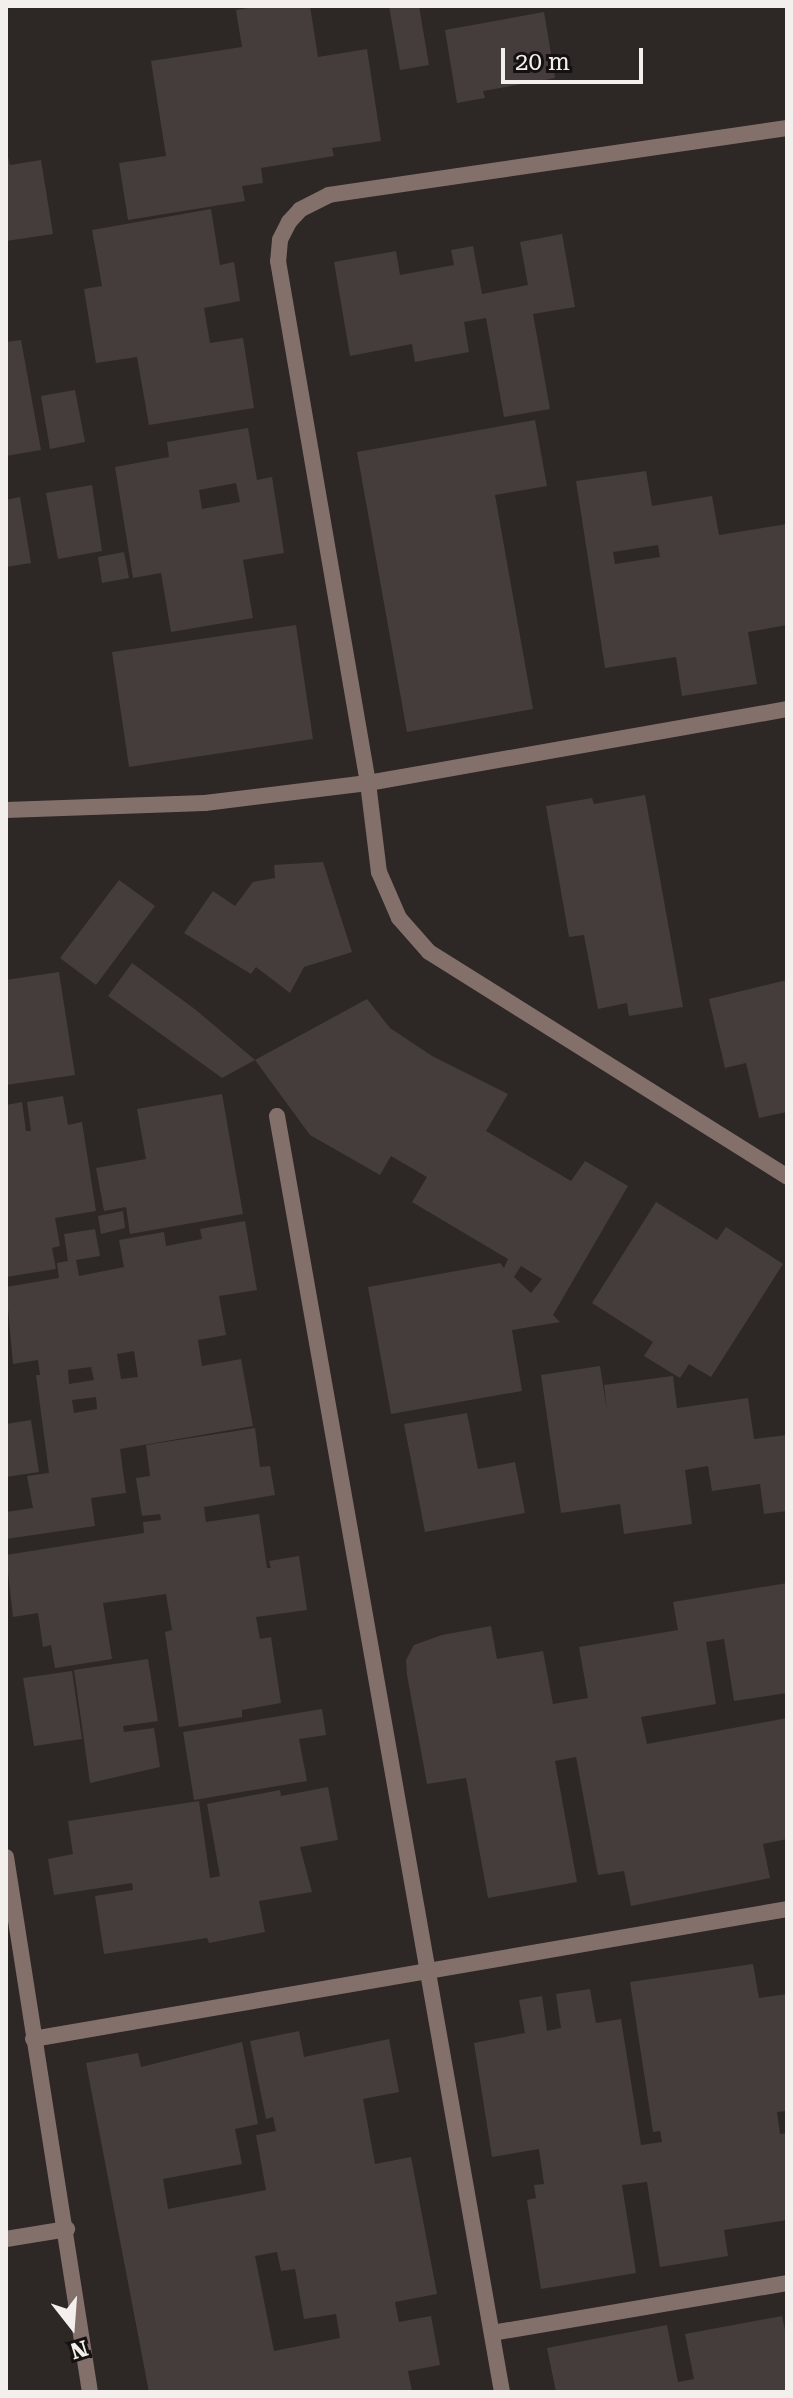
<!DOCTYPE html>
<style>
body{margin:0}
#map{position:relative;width:793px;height:2398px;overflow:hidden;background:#2d2726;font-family:"Roboto Serif",serif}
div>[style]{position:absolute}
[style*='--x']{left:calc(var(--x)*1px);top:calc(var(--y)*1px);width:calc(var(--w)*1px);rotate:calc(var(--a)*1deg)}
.building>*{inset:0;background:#443d3c}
.minor>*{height:16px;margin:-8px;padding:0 8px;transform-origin:8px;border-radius:8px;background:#84706b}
span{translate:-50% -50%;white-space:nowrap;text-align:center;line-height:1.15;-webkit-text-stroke:6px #141110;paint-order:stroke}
.frame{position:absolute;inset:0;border:8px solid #f3efed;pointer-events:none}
.north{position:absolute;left:32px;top:2286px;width:80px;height:80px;-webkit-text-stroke:6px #141110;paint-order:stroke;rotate:163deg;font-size:22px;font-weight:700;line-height:32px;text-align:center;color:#f3efed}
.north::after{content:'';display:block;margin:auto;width:28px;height:36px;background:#f3efed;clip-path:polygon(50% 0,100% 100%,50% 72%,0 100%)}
.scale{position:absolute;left:501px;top:48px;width:142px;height:36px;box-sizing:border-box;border:4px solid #f3efed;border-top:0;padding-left:10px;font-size:24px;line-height:28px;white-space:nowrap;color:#f3efed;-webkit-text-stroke:6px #141110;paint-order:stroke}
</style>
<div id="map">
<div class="building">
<div style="clip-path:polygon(261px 6px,310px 6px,318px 57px,367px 49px,381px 141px,332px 148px,334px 156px,261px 168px,263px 183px,242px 186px,245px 201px,128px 220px,119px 163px,166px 156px,151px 61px,242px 47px,236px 10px)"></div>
<div style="clip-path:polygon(389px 6px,419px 6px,429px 65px,400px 70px)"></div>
<div style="clip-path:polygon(544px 12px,555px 78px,483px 91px,485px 98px,457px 103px,445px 30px)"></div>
<div style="clip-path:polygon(6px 148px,10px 165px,41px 160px,53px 234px,6px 241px)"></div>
<div style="clip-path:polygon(211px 209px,220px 265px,234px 262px,240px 301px,204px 308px,210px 343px,243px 338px,254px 408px,149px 425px,137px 357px,96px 363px,84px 289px,102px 286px,92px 230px)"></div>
<div style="clip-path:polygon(562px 234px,575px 307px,533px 314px,550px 409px,504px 417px,486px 318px,464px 322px,469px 352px,415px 362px,412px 344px,350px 356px,334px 262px,396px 251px,400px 275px,454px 265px,451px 250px,473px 246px,482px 294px,528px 285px,520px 242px)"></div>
<div style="clip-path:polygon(21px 340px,41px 450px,6px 456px,6px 342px)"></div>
<div style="clip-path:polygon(75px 390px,85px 442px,50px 449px,41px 396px)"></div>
<div style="clip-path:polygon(535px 420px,547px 486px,495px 495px,533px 709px,407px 732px,357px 452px)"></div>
<div style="clip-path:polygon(evenodd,248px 428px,257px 480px,272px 477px,284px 553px,243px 560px,253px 618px,171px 632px,161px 573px,133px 578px,115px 467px,169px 457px,167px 442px,248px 428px,236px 483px,240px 502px,202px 509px,199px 490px,236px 483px)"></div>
<div style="clip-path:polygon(evenodd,646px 471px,652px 506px,712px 496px,719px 535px,787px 524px,787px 625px,748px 632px,757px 684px,682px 696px,676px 657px,605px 668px,576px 481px,646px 471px,658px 545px,660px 557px,615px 564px,613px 552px,658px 545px)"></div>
<div style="clip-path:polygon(92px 485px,102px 551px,58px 559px,46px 493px)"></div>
<div style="clip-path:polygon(20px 497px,31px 563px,6px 567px,6px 500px)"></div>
<div style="clip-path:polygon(124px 552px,129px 578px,102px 583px,98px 557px)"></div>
<div style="clip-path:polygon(296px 625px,313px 739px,129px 767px,112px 652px)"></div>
<div style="clip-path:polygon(645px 795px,683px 1007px,629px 1016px,627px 1003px,598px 1009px,584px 935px,569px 937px,546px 806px,592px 798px,594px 804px)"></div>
<div style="clip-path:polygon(323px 862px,352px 952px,304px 967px,290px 993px,256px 967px,251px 974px,184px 933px,213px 891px,235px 906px,253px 882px,275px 878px,274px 865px)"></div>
<div style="clip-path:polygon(119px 880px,155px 906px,96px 985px,60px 958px)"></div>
<div style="clip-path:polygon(132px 963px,196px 1010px,255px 1060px,222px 1078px,108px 996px)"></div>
<div style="clip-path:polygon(59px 972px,75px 1075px,6px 1085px,6px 980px)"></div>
<div style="clip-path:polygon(787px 980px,787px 1112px,759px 1118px,746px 1063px,725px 1068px,709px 999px)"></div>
<div style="clip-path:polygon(evenodd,367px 999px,390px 1028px,432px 1056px,508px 1094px,486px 1131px,571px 1181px,585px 1161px,628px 1186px,553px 1315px,560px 1322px,512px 1330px,522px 1391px,391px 1414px,368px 1287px,500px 1263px,504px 1268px,508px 1259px,412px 1202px,427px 1177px,391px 1156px,380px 1175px,310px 1135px,255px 1060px,367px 999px,521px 1266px,542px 1279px,531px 1293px,514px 1277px,521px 1266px)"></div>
<div style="clip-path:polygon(222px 1094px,243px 1214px,130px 1234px,126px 1207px,104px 1211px,96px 1168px,146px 1159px,137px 1109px)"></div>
<div style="clip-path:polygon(63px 1096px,68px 1125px,82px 1122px,96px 1211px,55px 1218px,60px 1246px,52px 1248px,56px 1269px,6px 1277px,6px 1105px,22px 1102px,26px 1131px,31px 1131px,27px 1102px)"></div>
<div style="clip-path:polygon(656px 1202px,717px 1240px,726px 1227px,783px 1264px,711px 1377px,689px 1364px,680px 1378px,644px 1356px,653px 1342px,592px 1303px)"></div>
<div style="clip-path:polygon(123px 1211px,125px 1228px,101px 1234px,98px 1216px)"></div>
<div style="clip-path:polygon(evenodd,245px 1221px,257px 1290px,219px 1296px,226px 1335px,198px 1340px,202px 1366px,241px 1359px,253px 1426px,120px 1449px,126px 1493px,91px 1498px,95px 1526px,6px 1539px,6px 1512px,33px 1508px,27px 1476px,49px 1473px,36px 1375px,40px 1375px,38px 1360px,13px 1364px,6px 1287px,59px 1278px,57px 1263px,68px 1261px,64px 1234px,95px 1229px,100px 1256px,76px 1260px,79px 1276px,124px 1267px,119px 1240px,164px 1232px,166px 1246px,202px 1239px,200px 1229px,245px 1221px,134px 1351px,138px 1377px,121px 1379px,117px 1354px,134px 1351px,245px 1221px,91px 1367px,94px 1380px,69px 1384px,68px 1370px,91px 1367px,245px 1221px,96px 1397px,97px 1409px,74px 1413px,72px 1400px,96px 1397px)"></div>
<div style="clip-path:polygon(600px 1366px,607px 1412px,604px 1385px,673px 1376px,677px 1408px,748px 1398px,754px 1439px,787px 1435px,787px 1511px,764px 1514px,760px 1484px,712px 1491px,708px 1466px,685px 1470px,692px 1524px,624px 1534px,620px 1504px,561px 1513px,541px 1375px)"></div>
<div style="clip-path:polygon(467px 1413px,478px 1469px,515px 1462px,525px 1513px,425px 1532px,404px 1424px)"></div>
<div style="clip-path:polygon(31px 1420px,39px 1472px,6px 1477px,6px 1424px)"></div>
<div style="clip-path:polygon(255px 1428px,260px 1467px,270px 1466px,275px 1495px,204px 1507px,206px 1522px,259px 1514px,267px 1568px,271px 1568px,269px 1561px,299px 1556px,307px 1610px,256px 1617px,260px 1639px,271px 1637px,281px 1703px,242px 1710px,242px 1717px,179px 1727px,165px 1632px,172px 1630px,166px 1594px,103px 1603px,112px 1659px,55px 1668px,51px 1645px,43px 1647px,38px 1613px,13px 1617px,6px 1555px,144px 1533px,143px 1522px,161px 1520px,160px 1514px,142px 1516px,136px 1478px,150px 1476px,146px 1445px)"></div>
<div style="clip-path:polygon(787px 1583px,787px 1693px,734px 1701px,724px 1639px,706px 1642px,716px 1704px,641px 1717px,647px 1744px,787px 1718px,787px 1839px,763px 1844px,770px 1878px,631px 1906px,624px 1871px,598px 1875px,576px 1757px,555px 1761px,577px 1882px,488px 1898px,466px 1778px,427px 1784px,407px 1675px,406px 1660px,414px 1645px,442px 1635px,491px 1626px,497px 1659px,543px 1651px,553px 1704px,588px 1698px,579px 1647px,678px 1630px,673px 1602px)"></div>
<div style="clip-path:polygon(148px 1659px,158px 1721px,123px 1726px,124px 1732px,154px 1728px,160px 1767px,90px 1783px,74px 1670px)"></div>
<div style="clip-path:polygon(72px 1671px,82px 1739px,34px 1746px,23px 1678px)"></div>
<div style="clip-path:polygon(322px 1709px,326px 1735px,299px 1739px,307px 1781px,194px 1800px,183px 1732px)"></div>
<div style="clip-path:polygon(328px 1787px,338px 1840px,300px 1847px,312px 1892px,259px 1901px,265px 1932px,209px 1943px,207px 1938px,104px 1954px,95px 1896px,133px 1890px,132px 1883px,54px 1895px,48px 1859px,73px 1854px,68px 1821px,199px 1801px,210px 1878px,220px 1876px,207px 1804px,280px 1790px,281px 1796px)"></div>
<div style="clip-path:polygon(753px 1964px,759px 1998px,787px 1994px,787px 2111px,777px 2112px,780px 2134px,787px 2133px,787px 2220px,724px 2230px,728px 2256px,660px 2267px,647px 2182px,622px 2185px,636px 2273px,541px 2289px,527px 2200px,536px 2198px,534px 2185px,544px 2184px,539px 2149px,492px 2157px,474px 2043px,525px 2033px,519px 2000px,542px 1996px,547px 2031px,561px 2028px,556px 1994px,590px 1989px,596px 2023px,621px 2019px,641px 2145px,662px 2142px,660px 2131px,653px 2132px,630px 1982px)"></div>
<div style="clip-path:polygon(evenodd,299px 2031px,304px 2057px,389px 2039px,399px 2092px,363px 2099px,375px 2164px,411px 2157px,437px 2294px,395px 2302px,399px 2322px,431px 2316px,440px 2365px,408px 2371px,412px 2392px,149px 2392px,86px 2063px,138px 2053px,141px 2067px,242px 2042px,258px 2124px,235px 2129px,242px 2164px,163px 2179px,168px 2209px,266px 2190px,256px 2135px,276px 2131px,273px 2117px,266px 2119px,250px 2041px,299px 2031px,277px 2252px,281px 2271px,295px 2269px,304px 2319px,336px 2314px,340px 2338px,274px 2351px,255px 2256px,277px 2252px)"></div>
<div style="clip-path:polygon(782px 2316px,787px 2339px,787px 2392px,556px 2392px,547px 2348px,667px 2325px,678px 2382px,694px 2379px,685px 2334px)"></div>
</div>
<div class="minor">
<div style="--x:787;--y:128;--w:463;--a:171.7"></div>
<div style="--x:329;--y:195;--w:33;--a:153"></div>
<div style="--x:300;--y:210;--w:16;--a:133"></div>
<div style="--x:289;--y:222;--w:20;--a:117"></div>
<div style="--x:280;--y:240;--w:21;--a:95"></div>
<div style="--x:278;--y:261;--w:530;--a:80.22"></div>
<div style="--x:368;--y:783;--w:90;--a:83"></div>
<div style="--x:379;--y:872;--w:50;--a:66.5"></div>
<div style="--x:399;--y:918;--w:45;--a:48.6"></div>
<div style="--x:429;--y:952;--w:423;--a:32.1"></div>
<div style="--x:6;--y:810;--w:199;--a:-2"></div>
<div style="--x:205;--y:803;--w:164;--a:-7"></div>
<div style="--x:368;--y:783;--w:425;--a:-10"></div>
<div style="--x:277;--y:1116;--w:1296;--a:80"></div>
<div style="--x:6;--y:1857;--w:542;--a:81.08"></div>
<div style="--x:33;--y:2039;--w:765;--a:-9.78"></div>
<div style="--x:6;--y:2239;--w:62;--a:-9.3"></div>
<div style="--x:492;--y:2333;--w:299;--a:-9.6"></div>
</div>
<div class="frame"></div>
<div class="north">N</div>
<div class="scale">20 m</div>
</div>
